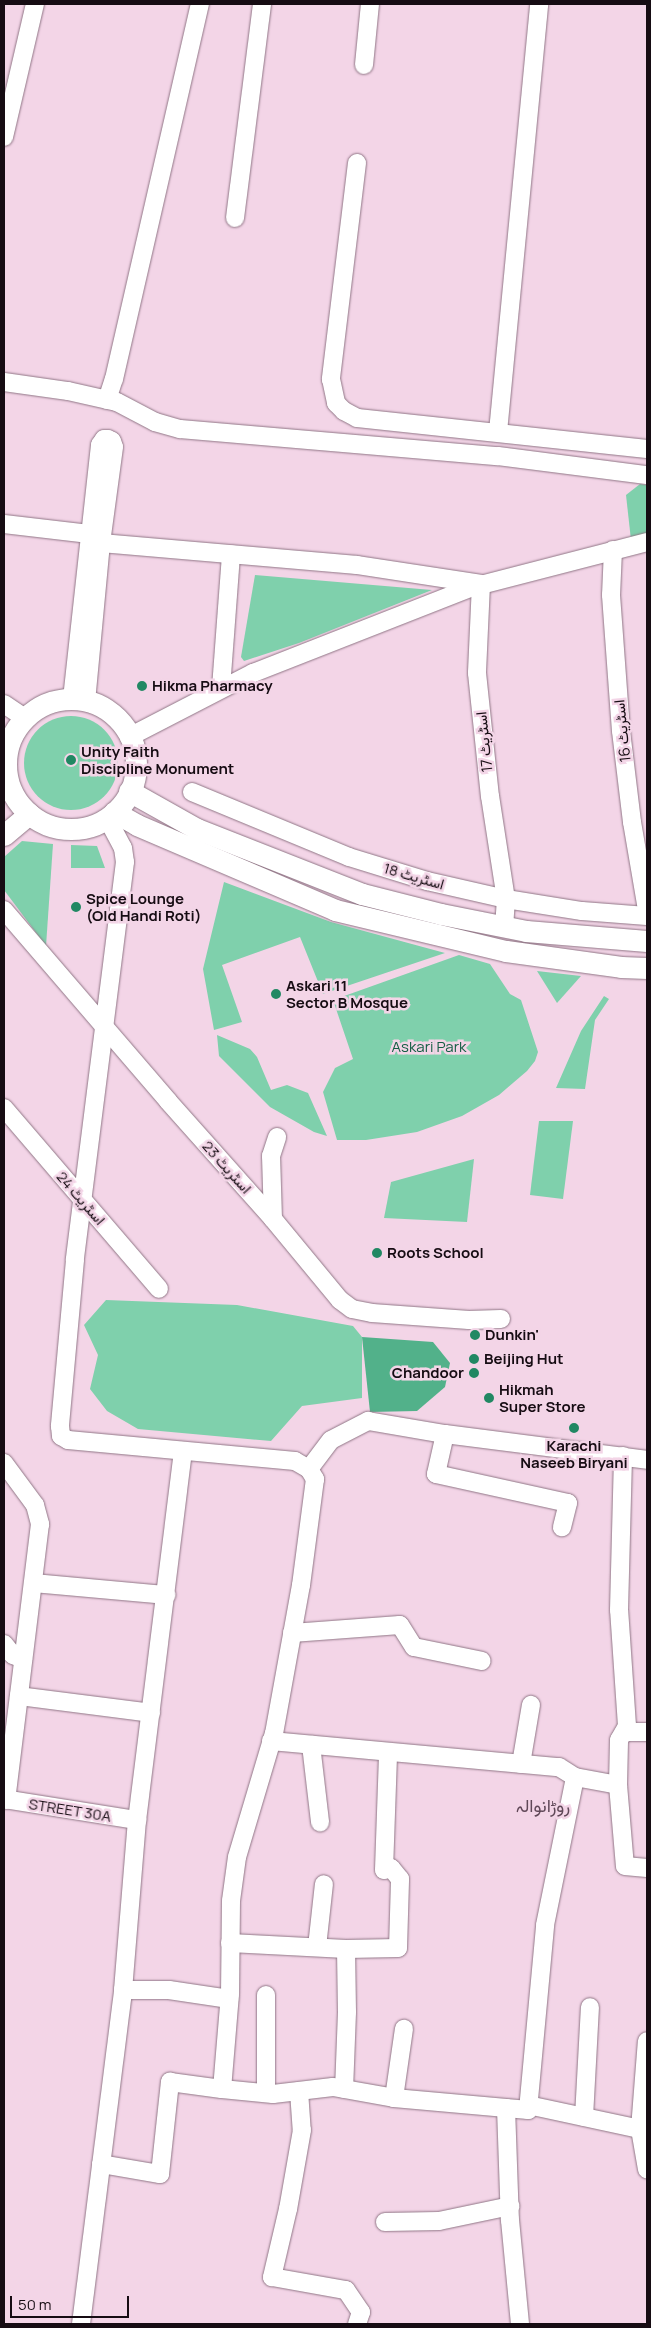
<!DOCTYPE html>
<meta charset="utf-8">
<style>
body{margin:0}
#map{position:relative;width:651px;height:2328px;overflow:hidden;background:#f3d5e7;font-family:Manrope,Vazirmatn,sans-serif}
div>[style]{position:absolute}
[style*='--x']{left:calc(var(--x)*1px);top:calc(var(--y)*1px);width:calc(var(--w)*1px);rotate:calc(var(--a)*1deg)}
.green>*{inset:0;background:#7fd0ac}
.round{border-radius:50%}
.water>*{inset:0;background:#52b18a}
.roads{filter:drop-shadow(0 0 1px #907686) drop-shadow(0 0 1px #907686)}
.minor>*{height:18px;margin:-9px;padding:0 9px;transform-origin:9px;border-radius:9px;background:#fff}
.tertiary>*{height:21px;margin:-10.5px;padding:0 10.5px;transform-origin:10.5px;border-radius:10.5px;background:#fff}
.tertiary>.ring{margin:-10.5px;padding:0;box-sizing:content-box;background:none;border:21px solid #fff;border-radius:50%}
.dots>*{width:14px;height:14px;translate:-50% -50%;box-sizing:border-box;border:2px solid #f3d5e7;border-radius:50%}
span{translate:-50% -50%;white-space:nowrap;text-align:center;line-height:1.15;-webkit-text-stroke:5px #f3d5e7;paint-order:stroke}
.poi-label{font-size:15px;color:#160c13;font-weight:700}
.left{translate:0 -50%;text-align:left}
.right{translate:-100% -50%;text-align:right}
.street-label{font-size:15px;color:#160c13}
.park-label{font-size:15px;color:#145e44}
.quarter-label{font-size:18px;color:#604858}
.frame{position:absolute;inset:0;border:5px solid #160c13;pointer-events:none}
.scale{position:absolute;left:10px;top:2296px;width:119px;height:22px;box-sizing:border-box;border:2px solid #160c13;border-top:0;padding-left:6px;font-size:15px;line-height:18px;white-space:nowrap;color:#160c13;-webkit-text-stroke:4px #f3d5e7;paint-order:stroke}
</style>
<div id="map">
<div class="green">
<div style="clip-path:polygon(640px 484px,647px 485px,647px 536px,631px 540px,626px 495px)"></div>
<div style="clip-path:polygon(255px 575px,432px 590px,299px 643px,244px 661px,241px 657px)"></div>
<div class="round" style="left:24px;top:716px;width:94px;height:94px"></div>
<div style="clip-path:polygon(22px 841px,53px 844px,46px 946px,4px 890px,4px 857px)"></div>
<div style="clip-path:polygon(71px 845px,97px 846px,105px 868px,71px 868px)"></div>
<div style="clip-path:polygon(224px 882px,331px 922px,445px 953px,323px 994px,300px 937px,222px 965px,242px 1022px,214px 1030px,203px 969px)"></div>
<div style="clip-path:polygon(459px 955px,490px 964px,510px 994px,521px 1000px,538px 1052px,535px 1061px,527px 1071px,499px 1095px,462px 1116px,417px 1132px,366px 1140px,337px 1140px,323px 1092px,335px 1068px,353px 1059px,333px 1000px)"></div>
<div style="clip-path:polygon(537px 971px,581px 976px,557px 1003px)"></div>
<div style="clip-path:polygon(604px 996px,609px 999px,595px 1020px,585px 1089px,556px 1088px,581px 1031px)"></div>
<div style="clip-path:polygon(217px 1035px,250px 1049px,257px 1057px,271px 1090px,287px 1085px,308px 1093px,327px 1136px,314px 1132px,270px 1107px,219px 1056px)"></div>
<div style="clip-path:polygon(539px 1121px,573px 1121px,563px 1199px,530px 1195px)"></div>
<div style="clip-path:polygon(474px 1159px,467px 1222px,384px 1218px,391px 1182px)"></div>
<div style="clip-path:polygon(106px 1300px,237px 1305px,353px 1326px,362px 1337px,362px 1398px,302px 1406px,271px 1441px,138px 1429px,107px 1411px,90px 1389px,98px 1355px,84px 1325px)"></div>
</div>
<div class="water">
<div style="clip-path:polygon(362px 1337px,433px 1342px,450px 1363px,445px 1387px,417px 1411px,370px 1412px)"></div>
</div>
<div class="roads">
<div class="minor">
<div style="--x:364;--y:65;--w:61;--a:-84.4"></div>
<div style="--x:4;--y:137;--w:137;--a:-76.9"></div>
<div style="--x:357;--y:163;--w:218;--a:96.9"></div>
<div style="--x:331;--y:379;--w:25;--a:78"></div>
<div style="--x:336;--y:403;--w:11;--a:45"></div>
<div style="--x:344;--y:411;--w:15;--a:28"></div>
<div style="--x:357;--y:418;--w:292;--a:6.1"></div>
<div style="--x:235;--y:218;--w:216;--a:-82.8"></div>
<div style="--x:4;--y:382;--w:65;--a:8"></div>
<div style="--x:68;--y:391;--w:50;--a:12.7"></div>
<div style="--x:117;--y:402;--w:43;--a:27.8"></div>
<div style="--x:155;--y:422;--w:26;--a:16"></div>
<div style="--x:180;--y:429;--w:319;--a:4.9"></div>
<div style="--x:498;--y:456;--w:150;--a:7.3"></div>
<div style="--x:107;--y:400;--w:22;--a:-72"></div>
<div style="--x:114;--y:379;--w:385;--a:-77.1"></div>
<div style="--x:498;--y:432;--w:430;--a:-84.5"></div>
<div style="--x:4;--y:524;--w:86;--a:6.7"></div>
<div style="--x:89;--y:534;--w:15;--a:37"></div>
<div style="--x:101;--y:543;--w:257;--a:4.9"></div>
<div style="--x:357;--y:565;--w:125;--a:8.7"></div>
<div style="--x:481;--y:584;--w:89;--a:92.6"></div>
<div style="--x:477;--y:673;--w:124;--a:84"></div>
<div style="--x:490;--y:796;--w:104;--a:81.2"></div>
<div style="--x:506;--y:899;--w:28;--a:94"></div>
<div style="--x:613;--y:550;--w:45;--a:92.5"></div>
<div style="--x:611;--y:595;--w:136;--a:85.8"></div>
<div style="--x:621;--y:731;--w:92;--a:83.1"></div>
<div style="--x:632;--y:822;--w:89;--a:80.3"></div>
<div style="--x:221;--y:688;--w:134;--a:-85.7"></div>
<div style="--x:72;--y:699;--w:256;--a:-83.7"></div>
<div style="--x:100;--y:445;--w:7;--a:-56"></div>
<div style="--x:104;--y:439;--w:4;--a:0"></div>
<div style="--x:108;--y:439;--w:4;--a:27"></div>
<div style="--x:112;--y:441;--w:6;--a:72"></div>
<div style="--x:114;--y:447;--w:97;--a:97.7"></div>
<div style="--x:101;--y:543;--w:159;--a:95.4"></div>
<div style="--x:4;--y:704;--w:25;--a:34"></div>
<div style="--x:129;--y:737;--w:140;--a:-27.3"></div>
<div style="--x:253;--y:673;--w:236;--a:-21.4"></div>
<div style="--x:473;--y:587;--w:180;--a:-14.5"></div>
<div style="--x:192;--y:792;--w:170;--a:22.5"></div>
<div style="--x:349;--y:857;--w:82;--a:17.1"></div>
<div style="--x:427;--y:881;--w:81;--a:12.8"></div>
<div style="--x:506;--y:899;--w:77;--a:9"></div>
<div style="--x:582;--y:911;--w:65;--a:4.4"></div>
<div style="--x:107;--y:818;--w:34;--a:62"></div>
<div style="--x:123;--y:848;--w:14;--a:82"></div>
<div style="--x:125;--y:862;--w:401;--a:97.2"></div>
<div style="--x:75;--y:1260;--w:167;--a:95.2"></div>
<div style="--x:60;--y:1426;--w:10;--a:84"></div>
<div style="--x:61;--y:1436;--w:8;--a:30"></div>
<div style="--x:68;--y:1440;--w:228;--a:5.3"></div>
<div style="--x:295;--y:1461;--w:16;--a:30"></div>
<div style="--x:309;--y:1469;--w:12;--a:59"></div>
<div style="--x:315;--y:1479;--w:107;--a:97.5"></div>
<div style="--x:301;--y:1585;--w:150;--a:100.3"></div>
<div style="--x:274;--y:1733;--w:129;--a:106.6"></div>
<div style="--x:237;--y:1857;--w:44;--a:97.8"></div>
<div style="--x:231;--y:1901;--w:93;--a:90.6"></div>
<div style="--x:230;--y:1994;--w:95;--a:94.8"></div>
<div style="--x:222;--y:2089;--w:51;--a:5.6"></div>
<div style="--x:273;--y:2094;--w:60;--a:-6.7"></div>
<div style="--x:333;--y:2087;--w:62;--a:10.2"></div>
<div style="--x:394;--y:2098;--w:135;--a:5.1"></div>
<div style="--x:528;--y:2110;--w:186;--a:-84.7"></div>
<div style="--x:545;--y:1925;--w:151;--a:-78.5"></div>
<div style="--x:4;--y:910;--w:252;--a:49.3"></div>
<div style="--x:168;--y:1101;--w:158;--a:48.3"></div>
<div style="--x:273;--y:1219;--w:105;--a:50.4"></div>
<div style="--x:340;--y:1300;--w:15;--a:37"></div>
<div style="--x:352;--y:1309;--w:20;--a:11"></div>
<div style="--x:372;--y:1313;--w:97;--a:4.1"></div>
<div style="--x:469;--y:1320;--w:32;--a:-2"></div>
<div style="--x:4;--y:1108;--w:238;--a:49.4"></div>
<div style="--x:273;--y:1219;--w:63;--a:-91.8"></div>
<div style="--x:271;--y:1156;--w:20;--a:-72"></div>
<div style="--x:445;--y:1434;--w:41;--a:102.7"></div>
<div style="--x:436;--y:1474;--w:135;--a:12.4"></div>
<div style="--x:568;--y:1503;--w:25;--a:104"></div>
<div style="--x:183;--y:1451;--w:372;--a:97.1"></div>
<div style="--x:137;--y:1820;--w:171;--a:94.7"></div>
<div style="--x:123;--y:1990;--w:46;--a:0"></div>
<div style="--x:169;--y:1990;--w:61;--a:8.5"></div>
<div style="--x:4;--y:1463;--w:52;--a:53.6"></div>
<div style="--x:35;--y:1505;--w:20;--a:75"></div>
<div style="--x:40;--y:1524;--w:278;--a:97"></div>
<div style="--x:309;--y:1469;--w:36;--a:-53"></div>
<div style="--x:331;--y:1440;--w:42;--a:-27.2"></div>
<div style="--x:368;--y:1421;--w:78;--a:9.6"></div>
<div style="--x:445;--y:1434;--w:204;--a:7.3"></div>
<div style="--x:34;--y:1583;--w:133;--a:5.2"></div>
<div style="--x:292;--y:1633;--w:108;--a:-4.2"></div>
<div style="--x:400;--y:1625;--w:26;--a:58"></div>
<div style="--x:414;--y:1647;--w:69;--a:11.6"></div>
<div style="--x:4;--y:1644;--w:14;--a:51"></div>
<div style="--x:13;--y:1655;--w:11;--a:22"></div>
<div style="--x:19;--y:1696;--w:133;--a:7.3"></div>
<div style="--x:624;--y:1732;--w:23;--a:0"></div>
<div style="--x:271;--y:1741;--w:289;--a:5.2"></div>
<div style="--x:559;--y:1767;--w:19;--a:32"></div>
<div style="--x:575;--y:1777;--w:44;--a:10.5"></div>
<div style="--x:618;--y:1785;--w:45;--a:-88.7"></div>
<div style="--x:619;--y:1740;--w:16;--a:-60"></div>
<div style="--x:627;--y:1726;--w:116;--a:-93.9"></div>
<div style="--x:619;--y:1610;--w:154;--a:-88.5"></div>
<div style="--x:311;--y:1745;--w:78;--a:83.3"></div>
<div style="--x:521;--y:1764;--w:60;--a:-80.4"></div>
<div style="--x:618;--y:1785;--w:81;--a:85.1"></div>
<div style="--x:625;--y:1866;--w:22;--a:5"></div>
<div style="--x:4;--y:1799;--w:135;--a:9"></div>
<div style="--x:230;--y:1943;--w:116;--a:3"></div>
<div style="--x:346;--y:1949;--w:63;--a:89.1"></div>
<div style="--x:347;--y:2012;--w:77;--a:92.2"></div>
<div style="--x:317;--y:1947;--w:63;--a:-83.7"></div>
<div style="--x:346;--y:1949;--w:52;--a:-1.1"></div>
<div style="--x:398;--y:1948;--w:69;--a:-88.3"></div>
<div style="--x:400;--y:1879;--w:14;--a:-129"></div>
<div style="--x:391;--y:1868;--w:7;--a:164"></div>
<div style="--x:384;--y:1870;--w:117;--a:-88"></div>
<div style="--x:266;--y:1995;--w:98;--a:90"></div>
<div style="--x:299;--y:2091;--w:39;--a:86"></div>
<div style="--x:302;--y:2130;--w:80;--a:100"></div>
<div style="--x:288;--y:2209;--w:70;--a:103.2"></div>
<div style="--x:272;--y:2277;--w:75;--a:10"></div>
<div style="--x:346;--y:2290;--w:27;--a:56"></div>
<div style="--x:361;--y:2312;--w:13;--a:108"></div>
<div style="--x:394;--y:2098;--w:70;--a:-81.8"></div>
<div style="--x:528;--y:2105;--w:115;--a:12.1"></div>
<div style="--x:640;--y:2129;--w:41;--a:80.1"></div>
<div style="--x:506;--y:2108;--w:112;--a:88"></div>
<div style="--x:510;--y:2220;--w:104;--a:84.5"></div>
<div style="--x:584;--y:2117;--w:110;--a:-86.9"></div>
<div style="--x:640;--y:2129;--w:88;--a:-85.5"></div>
<div style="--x:101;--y:2164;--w:60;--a:9.6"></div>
<div style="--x:160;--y:2174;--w:93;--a:-83.8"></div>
<div style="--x:170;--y:2082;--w:52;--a:7.7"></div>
<div style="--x:385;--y:2222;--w:54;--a:-1.1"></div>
<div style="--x:439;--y:2221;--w:73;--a:-11.9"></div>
<div style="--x:81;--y:2324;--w:337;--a:-82.8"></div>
</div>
<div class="tertiary">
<div class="ring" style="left:6px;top:699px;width:109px;height:109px"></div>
<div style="--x:129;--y:791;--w:78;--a:29.2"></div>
<div style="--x:197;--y:829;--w:177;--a:21.5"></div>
<div style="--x:362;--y:894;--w:81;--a:14.2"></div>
<div style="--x:441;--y:914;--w:87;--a:11.3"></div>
<div style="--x:526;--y:931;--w:121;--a:4.7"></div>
<div style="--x:114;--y:812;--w:26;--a:29"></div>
<div style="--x:137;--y:825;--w:215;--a:23.2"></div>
<div style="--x:335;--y:910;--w:176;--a:13.5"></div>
<div style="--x:506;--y:951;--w:116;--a:7.9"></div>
<div style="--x:621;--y:967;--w:26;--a:2"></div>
<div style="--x:4;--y:835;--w:33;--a:-40"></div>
</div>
</div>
<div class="dots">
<div style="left:142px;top:686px;background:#218863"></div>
<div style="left:71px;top:760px;background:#218863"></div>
<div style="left:76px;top:907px;background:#218863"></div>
<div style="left:276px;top:994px;background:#218863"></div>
<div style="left:377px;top:1253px;background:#218863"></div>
<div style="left:475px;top:1335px;background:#218863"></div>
<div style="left:474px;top:1359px;background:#218863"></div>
<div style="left:474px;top:1373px;background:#218863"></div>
<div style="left:489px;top:1398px;background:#218863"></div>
<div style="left:574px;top:1428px;background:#218863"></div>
</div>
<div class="poi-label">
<span class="left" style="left:152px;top:686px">Hikma Pharmacy</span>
<span class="left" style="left:81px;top:760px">Unity Faith<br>Discipline Monument</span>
<span class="left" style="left:86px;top:907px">Spice Lounge<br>(Old Handi Roti)</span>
<span class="left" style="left:286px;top:994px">Askari 11<br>Sector B Mosque</span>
<span class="left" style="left:387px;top:1253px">Roots School</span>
<span class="left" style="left:485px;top:1335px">Dunkin'</span>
<span class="left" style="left:484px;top:1359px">Beijing Hut</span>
<span class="right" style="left:464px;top:1373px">Chandoor</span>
<span class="left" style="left:499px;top:1398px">Hikmah<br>Super Store</span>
<span style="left:574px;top:1454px">Karachi<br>Naseeb Biryani</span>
</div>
<div class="street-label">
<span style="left:622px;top:731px;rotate:-96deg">اسٹریٹ 16</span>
<span style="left:484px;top:742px;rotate:-96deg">اسٹریٹ 17</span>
<span style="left:414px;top:876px;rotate:16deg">اسٹریٹ 18</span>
<span style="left:227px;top:1167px;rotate:48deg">اسٹریٹ 23</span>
<span style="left:81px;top:1198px;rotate:49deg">اسٹریٹ 24</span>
<span style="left:70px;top:1810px;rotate:9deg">STREET 30A</span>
</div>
<div class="park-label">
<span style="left:429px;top:1047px">Askari Park</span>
</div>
<div class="quarter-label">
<span style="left:543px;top:1805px">روڑانوالہ</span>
</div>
<div class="frame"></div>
<div class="scale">50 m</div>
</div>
